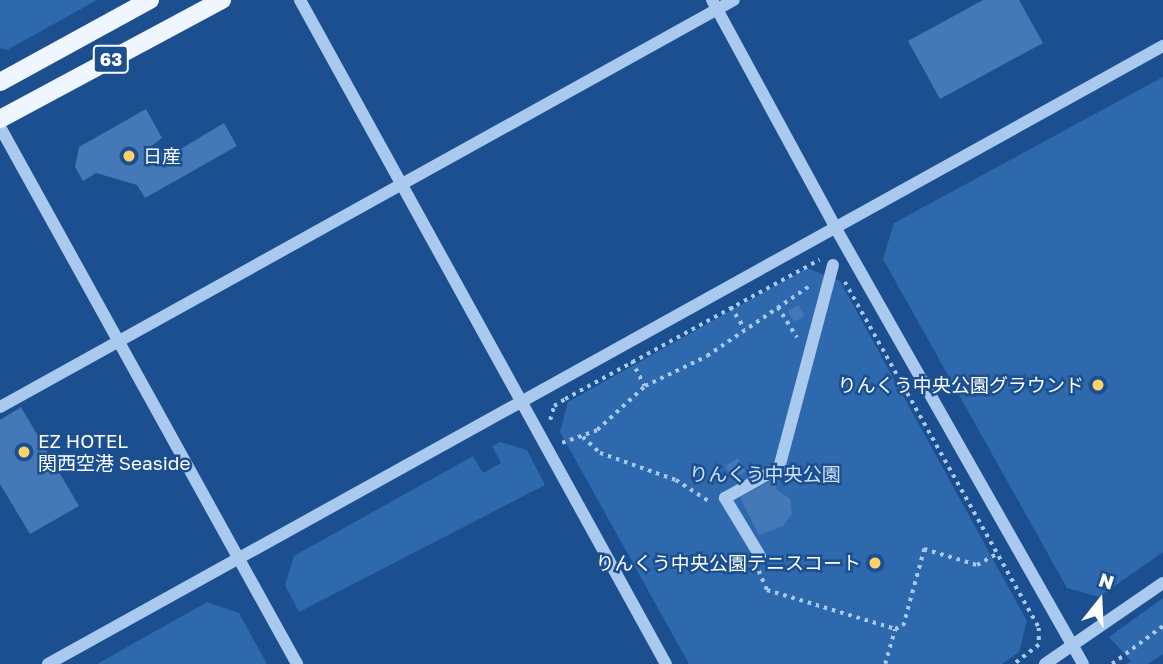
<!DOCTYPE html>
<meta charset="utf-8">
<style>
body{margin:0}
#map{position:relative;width:1163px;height:664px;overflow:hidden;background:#1b4f8f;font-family:"Golos Text","Noto Sans JP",sans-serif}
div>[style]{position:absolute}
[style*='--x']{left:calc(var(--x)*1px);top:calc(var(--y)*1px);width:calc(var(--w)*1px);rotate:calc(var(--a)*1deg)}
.green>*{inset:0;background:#2e69ad}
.building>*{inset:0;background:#4478b7}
.path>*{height:3.5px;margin-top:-1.75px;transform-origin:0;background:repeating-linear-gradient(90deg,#a9c9ee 0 3.5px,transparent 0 8.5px)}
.minor>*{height:12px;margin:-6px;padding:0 6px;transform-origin:6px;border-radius:6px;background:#a9c9ee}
.major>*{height:18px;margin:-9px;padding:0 9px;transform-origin:9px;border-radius:9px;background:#f0f6ff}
.dots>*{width:19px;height:19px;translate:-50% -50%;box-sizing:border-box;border:4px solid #1b4f8f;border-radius:50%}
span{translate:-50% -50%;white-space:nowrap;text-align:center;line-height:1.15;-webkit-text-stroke:5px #1b4f8f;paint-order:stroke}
.shield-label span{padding:2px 5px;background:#1b4f8f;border:2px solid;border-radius:5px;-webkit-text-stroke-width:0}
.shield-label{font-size:18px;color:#fff;font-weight:700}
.poi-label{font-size:19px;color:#fff}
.left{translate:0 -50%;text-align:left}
.right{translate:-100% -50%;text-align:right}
.park-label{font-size:19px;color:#cfe3fa}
.north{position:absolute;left:1065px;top:566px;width:70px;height:70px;-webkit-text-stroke:5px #1b4f8f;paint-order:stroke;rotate:18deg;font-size:19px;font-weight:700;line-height:28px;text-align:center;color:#fff}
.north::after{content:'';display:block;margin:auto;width:24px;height:32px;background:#fff;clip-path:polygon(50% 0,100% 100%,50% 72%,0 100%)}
</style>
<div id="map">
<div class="green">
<div style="clip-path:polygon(0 0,97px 0,7px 50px,0 48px)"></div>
<div style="clip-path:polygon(1163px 77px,1163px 552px,1099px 597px,1067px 588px,883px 259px,894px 223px)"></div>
<div style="clip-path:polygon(807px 268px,840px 281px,1027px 621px,1019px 652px,1002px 664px,689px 664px,560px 432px,568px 402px)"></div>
<div style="clip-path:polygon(500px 442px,527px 450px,545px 485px,299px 612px,285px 585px,294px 556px,473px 456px,483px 473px,501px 463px,492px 446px)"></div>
<div style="clip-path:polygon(1163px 598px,1163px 654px,1148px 664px,1127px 664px,1131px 661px,1109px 637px)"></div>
<div style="clip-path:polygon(207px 602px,239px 613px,267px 664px,97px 664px)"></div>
</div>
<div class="building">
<div style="clip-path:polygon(983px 0,1019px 0,1043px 43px,940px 99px,908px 41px)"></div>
<div style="clip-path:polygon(146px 109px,162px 138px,146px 150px,174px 153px,224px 123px,237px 146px,145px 198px,137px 185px,96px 173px,83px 181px,75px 167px,79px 147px)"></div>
<div style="clip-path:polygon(798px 305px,805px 316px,794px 322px,788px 311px)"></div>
<div style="clip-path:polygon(21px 407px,79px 506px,30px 534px,0 484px,0 420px)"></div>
<div style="clip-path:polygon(738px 458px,746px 472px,733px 479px,725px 466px)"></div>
<div style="clip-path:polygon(779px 477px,776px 489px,790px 499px,792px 513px,783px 526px,759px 535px,740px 497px)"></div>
</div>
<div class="path">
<div style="--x:845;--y:282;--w:397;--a:60.7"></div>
<div style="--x:1039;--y:628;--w:17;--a:90"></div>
<div style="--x:1039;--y:645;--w:31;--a:142"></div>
<div style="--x:731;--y:307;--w:26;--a:58"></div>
<div style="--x:778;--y:307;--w:36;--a:58"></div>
<div style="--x:632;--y:361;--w:28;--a:63"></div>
<div style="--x:550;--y:420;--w:15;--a:-74"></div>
<div style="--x:554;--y:406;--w:13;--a:-32"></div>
<div style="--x:565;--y:399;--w:290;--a:-28.7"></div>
<div style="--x:583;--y:437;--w:23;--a:43"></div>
<div style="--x:600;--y:453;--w:81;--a:19.6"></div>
<div style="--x:676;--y:480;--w:40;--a:32.9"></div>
<div style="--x:562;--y:443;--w:37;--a:-20"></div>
<div style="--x:597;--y:430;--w:65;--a:-42.5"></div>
<div style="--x:645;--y:386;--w:69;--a:-25.8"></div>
<div style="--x:707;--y:356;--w:126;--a:-34.3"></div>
<div style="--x:759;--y:571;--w:21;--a:67"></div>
<div style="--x:767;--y:590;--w:134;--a:16.9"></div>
<div style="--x:895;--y:629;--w:9;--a:-21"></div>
<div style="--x:903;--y:626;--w:80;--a:-74.7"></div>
<div style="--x:924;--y:549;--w:55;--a:16.8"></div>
<div style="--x:977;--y:565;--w:23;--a:-29"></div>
<div style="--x:885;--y:664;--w:36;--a:-74"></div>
<div style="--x:1112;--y:664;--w:64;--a:-36.7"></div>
</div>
<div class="minor">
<div style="--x:300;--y:0;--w:758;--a:61.14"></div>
<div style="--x:712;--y:0;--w:258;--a:61.5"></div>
<div style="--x:835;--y:227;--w:502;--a:60.42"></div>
<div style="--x:0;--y:127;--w:614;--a:61.05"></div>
<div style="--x:0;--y:407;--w:839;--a:-29.01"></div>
<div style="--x:760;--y:556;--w:68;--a:-121.1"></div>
<div style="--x:725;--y:498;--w:62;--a:-29.1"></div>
<div style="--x:779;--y:468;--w:210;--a:-75.1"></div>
<div style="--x:48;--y:664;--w:1275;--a:-29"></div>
<div style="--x:1045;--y:664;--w:143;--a:-34.5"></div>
</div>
<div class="major">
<div style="--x:0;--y:82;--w:171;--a:-28.7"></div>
<div style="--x:0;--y:119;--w:252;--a:-28.2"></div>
</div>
<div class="dots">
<div style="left:129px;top:156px;background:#ffd166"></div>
<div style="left:1098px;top:385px;background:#ffd166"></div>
<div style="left:24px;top:452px;background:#ffd166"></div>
<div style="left:875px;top:563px;background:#ffd166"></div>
</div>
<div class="shield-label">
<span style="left:111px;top:59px">63</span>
</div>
<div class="poi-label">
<span class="left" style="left:143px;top:156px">日産</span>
<span class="right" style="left:1084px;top:385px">りんくう中央公園グラウンド</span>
<span class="left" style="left:38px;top:452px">EZ HOTEL<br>関西空港 Seaside</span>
<span class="right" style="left:861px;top:563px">りんくう中央公園テニスコート</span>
</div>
<div class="park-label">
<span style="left:765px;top:474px">りんくう中央公園</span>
</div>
<div class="north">N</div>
</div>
